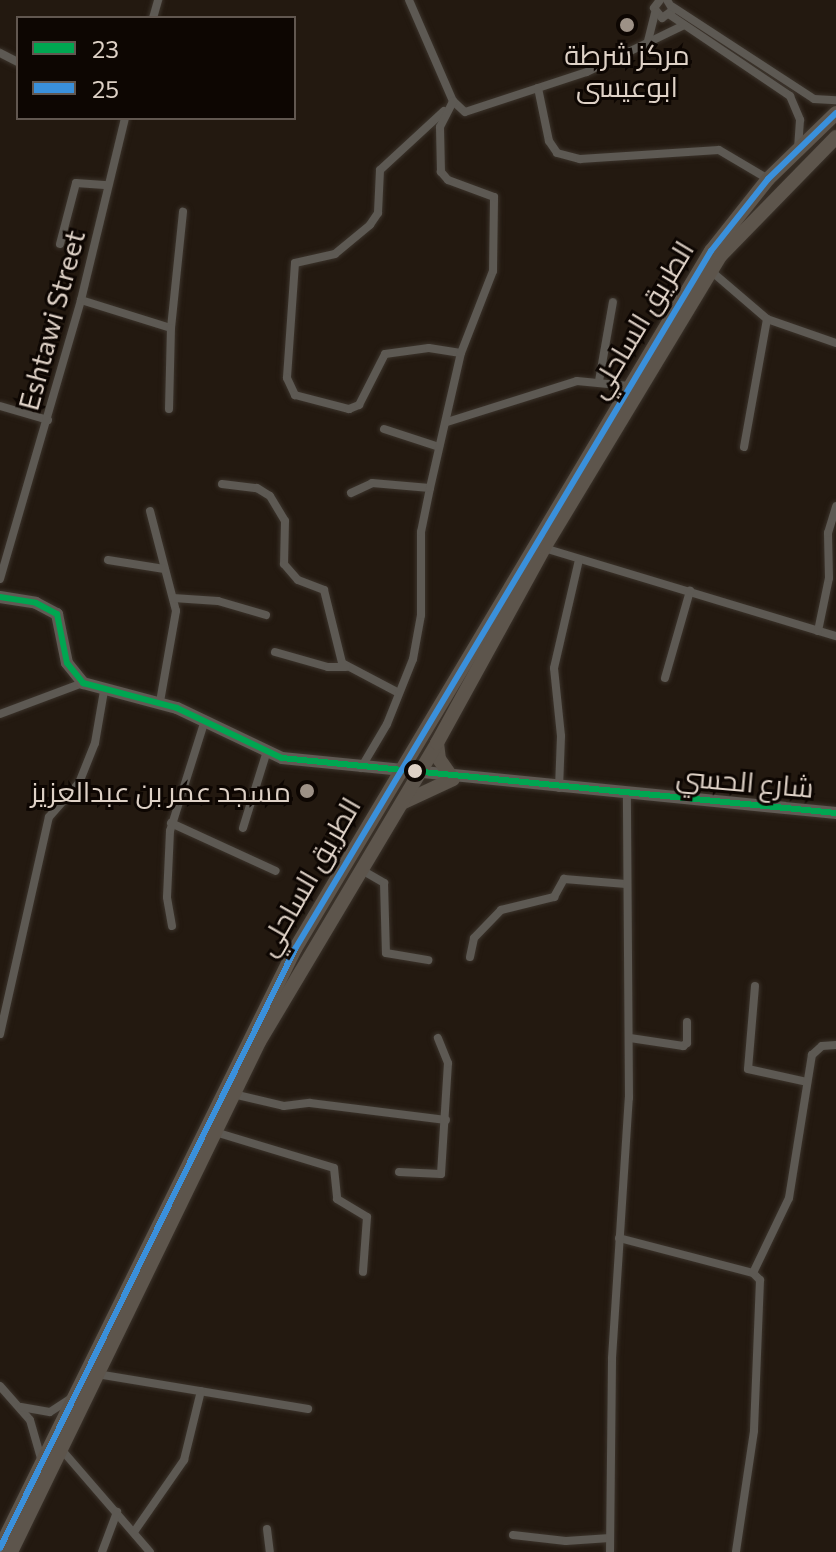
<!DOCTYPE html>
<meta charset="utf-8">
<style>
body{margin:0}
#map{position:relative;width:836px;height:1552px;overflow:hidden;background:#231910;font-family:Commissioner,Cairo,sans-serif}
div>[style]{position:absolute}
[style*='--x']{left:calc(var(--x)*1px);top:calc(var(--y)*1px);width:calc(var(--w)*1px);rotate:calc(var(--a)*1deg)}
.roads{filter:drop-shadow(0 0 2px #3b332b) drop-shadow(0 0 2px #3b332b)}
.street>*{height:8px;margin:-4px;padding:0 4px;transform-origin:4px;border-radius:4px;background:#5d5953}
.secondary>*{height:12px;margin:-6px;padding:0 6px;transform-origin:6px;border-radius:6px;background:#605a54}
.highway>*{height:14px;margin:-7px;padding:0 7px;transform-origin:7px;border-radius:7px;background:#5d554c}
.bus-1>*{height:6px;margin:-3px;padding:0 3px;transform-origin:3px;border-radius:3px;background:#00a651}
.bus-2>*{height:6px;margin:-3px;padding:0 3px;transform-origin:3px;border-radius:3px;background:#3a90db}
.dots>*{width:22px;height:22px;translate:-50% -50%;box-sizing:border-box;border:4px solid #0d0602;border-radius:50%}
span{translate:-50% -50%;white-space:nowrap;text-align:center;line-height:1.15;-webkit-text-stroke:6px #0d0602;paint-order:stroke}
.poi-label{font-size:28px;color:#ded1c6}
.right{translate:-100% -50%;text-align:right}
.street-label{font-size:28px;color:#ded1c6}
.legend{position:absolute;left:16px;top:16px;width:280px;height:104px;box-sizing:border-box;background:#0d0602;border:2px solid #615750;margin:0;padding:10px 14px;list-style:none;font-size:24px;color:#ded1c6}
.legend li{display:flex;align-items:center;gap:16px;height:40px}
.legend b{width:40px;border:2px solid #615750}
</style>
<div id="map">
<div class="roads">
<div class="street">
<div style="--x:409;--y:0;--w:110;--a:66.5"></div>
<div style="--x:453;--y:101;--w:16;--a:43"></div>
<div style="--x:465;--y:112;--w:128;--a:-18.2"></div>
<div style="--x:587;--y:72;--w:106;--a:-25.8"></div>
<div style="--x:660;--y:0;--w:10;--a:127"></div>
<div style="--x:654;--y:8;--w:13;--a:51"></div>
<div style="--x:662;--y:18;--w:14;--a:-36"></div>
<div style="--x:673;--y:10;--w:12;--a:-121"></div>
<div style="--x:673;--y:7;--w:168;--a:33.1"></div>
<div style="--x:814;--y:99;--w:22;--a:3"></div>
<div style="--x:670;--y:15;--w:145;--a:34"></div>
<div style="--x:790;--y:96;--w:26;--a:67"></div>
<div style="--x:800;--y:120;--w:27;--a:94"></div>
<div style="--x:153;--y:18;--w:19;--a:-74"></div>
<div style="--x:647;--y:45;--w:34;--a:-76"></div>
<div style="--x:0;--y:53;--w:20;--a:27"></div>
<div style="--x:538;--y:88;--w:54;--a:78.3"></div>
<div style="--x:549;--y:141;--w:14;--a:56"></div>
<div style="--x:557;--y:153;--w:24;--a:15"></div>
<div style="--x:580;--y:159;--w:139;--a:-3.7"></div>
<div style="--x:719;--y:150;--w:57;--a:30.6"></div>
<div style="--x:444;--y:111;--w:87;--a:137.3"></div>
<div style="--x:380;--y:170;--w:43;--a:92.7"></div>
<div style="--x:378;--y:213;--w:14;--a:124"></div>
<div style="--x:370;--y:225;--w:45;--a:140.4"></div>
<div style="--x:335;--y:254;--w:41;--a:167.3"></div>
<div style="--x:295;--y:263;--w:115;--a:94"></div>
<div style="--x:287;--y:378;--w:19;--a:65"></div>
<div style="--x:295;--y:395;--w:56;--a:14.5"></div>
<div style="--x:349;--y:409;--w:11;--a:-22"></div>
<div style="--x:359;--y:405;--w:57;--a:-63"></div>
<div style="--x:385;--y:354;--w:44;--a:-7.8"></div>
<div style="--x:429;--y:348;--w:32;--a:9"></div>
<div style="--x:60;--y:244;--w:63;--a:-75.3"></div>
<div style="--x:76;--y:183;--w:32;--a:4"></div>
<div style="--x:711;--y:271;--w:74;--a:40.6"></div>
<div style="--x:767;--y:319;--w:73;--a:19.2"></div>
<div style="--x:81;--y:300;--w:94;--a:17.3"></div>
<div style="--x:171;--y:328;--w:117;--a:-84.1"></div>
<div style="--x:599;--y:381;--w:80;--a:-80"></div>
<div style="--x:0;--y:406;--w:50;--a:16.3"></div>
<div style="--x:169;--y:409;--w:81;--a:-88.6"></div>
<div style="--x:447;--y:422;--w:136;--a:-17.5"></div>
<div style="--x:577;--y:381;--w:52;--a:5.5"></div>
<div style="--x:384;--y:429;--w:58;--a:18.1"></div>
<div style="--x:744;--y:447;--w:130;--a:-79.8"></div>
<div style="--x:222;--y:484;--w:35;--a:7"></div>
<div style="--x:257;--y:488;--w:15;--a:32"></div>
<div style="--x:270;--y:496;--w:29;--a:59"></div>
<div style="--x:285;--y:521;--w:43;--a:91.3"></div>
<div style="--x:284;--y:564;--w:21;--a:49"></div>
<div style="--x:298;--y:580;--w:28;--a:21"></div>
<div style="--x:324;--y:590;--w:75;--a:76.1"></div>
<div style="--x:342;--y:663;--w:64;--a:27.8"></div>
<div style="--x:351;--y:493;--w:23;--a:-25"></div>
<div style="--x:372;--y:483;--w:58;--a:4.9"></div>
<div style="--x:150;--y:511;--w:103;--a:75.4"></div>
<div style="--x:176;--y:611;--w:92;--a:100"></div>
<div style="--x:544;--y:548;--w:305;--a:16.8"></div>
<div style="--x:108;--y:560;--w:57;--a:9.1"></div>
<div style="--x:0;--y:579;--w:291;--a:-73.8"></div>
<div style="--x:81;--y:300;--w:187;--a:-76.4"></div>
<div style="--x:173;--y:598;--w:45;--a:3.8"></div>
<div style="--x:218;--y:601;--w:50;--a:16.3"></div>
<div style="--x:818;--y:631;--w:54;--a:-78.3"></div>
<div style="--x:829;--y:578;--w:45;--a:-91.3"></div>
<div style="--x:828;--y:533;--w:28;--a:-73"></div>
<div style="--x:275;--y:652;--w:55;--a:15.8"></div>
<div style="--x:328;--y:667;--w:18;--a:0"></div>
<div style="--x:665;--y:678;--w:91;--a:-74"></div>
<div style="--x:0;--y:714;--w:89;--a:-20.5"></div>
<div style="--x:361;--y:768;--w:51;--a:-59.4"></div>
<div style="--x:387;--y:724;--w:70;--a:-68.2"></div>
<div style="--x:413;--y:659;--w:45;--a:-79.7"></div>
<div style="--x:421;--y:615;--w:83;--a:-90"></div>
<div style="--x:421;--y:532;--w:45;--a:-78.4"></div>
<div style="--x:430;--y:488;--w:139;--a:-77.1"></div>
<div style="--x:461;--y:353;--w:88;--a:-68.7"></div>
<div style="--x:493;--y:271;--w:74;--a:-89.2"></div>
<div style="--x:494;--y:197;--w:49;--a:-159.7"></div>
<div style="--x:448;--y:180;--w:11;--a:-131"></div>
<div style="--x:441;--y:172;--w:45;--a:-91.3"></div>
<div style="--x:440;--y:127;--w:29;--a:-63"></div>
<div style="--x:559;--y:788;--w:52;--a:-87.8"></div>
<div style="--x:561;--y:736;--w:68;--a:-95.9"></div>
<div style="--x:554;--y:668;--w:111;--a:-77"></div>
<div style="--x:171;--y:823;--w:115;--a:24.6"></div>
<div style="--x:243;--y:828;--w:81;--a:-72.7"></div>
<div style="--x:360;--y:869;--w:28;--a:30"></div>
<div style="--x:384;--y:883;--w:70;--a:88.4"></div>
<div style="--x:386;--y:953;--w:43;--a:9.5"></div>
<div style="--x:172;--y:926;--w:29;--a:-100"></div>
<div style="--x:167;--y:897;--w:66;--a:-87.4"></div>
<div style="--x:170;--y:831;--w:116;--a:-72.5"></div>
<div style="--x:470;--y:957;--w:19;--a:-78"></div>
<div style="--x:474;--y:938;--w:39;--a:-46"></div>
<div style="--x:501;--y:910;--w:55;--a:-13.8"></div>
<div style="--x:554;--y:897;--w:21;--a:-61"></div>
<div style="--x:564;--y:879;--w:62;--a:4.6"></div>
<div style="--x:755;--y:986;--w:83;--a:94.8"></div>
<div style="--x:748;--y:1069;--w:60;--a:12.4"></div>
<div style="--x:0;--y:1034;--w:222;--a:-77.3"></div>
<div style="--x:49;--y:817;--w:45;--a:-48.6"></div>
<div style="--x:79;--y:783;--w:43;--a:-68.2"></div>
<div style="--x:95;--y:743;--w:53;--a:-80.2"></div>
<div style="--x:630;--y:1038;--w:54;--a:8.6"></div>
<div style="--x:683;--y:1046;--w:5;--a:-37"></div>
<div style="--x:687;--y:1043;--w:21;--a:-90"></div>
<div style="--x:233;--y:1094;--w:52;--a:13.2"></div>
<div style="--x:284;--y:1106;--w:26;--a:-7"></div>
<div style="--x:310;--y:1103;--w:137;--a:7.1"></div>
<div style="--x:215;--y:1132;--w:124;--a:16.8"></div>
<div style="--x:334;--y:1168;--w:31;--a:84"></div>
<div style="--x:337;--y:1199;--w:35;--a:31"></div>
<div style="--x:367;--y:1217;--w:55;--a:94.2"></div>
<div style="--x:399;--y:1172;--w:42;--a:2.7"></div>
<div style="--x:441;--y:1174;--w:111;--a:-86.4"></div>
<div style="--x:448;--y:1063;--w:27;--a:-112"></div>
<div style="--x:619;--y:1238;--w:138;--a:14.6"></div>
<div style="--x:753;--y:1273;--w:10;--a:45"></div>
<div style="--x:760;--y:1280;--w:151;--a:92.3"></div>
<div style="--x:754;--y:1431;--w:122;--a:98.5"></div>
<div style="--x:753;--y:1273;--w:83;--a:-64.4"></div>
<div style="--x:789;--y:1198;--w:145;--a:-80.9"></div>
<div style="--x:812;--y:1055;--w:13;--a:-42"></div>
<div style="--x:822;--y:1046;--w:14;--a:-4"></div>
<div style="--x:97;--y:1374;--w:214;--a:9.4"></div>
<div style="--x:0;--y:1386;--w:45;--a:48.6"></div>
<div style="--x:30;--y:1420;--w:40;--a:74"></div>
<div style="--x:21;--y:1407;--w:29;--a:10"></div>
<div style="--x:50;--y:1412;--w:24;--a:-33"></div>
<div style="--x:61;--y:1449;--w:136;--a:49.2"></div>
<div style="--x:267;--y:1529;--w:23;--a:83"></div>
<div style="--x:134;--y:1532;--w:88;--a:-55.2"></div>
<div style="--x:184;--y:1460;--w:71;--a:-76.2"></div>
<div style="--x:513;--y:1535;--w:53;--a:6.5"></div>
<div style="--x:566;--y:1541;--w:44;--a:-3.9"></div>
<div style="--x:102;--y:1552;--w:43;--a:-69.4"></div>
<div style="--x:610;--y:1552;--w:194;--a:-89.4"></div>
<div style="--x:612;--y:1358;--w:261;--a:-86.3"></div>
<div style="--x:629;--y:1098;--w:302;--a:-90.4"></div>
</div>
<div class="secondary">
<div style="--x:0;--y:597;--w:36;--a:9"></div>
<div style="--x:36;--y:603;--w:24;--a:28"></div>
<div style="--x:57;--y:614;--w:50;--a:78.5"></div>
<div style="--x:67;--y:663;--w:26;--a:51"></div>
<div style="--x:83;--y:683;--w:97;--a:14.9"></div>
<div style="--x:177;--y:708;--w:116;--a:25.5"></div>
<div style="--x:282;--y:758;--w:557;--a:5.67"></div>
</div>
<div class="highway">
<div style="--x:437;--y:743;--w:16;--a:83"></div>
<div style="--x:439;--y:759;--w:24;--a:55"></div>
<div style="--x:404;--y:802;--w:54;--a:-25.1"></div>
<div style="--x:0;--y:1548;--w:668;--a:-63.78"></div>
<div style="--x:295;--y:949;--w:813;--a:-59.21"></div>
<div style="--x:711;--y:251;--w:92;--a:-51.6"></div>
<div style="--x:768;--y:179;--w:95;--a:-44.1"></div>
<div style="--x:11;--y:1552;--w:567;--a:-64.07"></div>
<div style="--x:259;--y:1042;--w:348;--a:-59.2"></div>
<div style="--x:437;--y:743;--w:222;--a:-61.2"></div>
<div style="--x:544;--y:548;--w:342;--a:-58.9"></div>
<div style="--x:721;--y:255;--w:165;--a:-45.7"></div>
</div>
</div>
<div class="bus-1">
<div style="--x:0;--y:597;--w:36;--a:9"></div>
<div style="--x:36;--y:603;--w:24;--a:28"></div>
<div style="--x:57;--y:614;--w:50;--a:78.5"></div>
<div style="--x:67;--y:663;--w:26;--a:51"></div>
<div style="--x:83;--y:683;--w:97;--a:14.9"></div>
<div style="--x:177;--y:708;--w:116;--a:25.5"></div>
<div style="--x:282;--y:758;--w:557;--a:5.67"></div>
</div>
<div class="bus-2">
<div style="--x:0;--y:1548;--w:668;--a:-63.78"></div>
<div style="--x:295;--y:949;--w:813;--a:-59.21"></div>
<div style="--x:711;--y:251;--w:92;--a:-51.6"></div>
<div style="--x:768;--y:179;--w:95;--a:-44.1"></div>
</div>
<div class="dots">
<div style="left:627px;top:25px;background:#9d9186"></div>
<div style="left:415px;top:771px;background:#ded1c6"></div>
<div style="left:307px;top:791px;background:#9d9186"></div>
</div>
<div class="poi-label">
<span style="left:627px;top:70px">مركز شرطة<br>ابوعيسى</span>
<span class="right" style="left:291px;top:791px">مسجد عمر بن عبدالعزيز</span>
</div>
<div class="street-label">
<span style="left:640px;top:319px;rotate:-59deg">الطريق الساحلي</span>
<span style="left:51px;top:320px;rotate:-75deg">Eshtawi Street</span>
<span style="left:745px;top:781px;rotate:5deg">شارع الحسي</span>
<span style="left:308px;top:876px;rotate:-60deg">الطريق الساحلي</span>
</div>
<ul class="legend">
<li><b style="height:10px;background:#00a651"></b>23</li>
<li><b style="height:10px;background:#3a90db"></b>25</li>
</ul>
</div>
